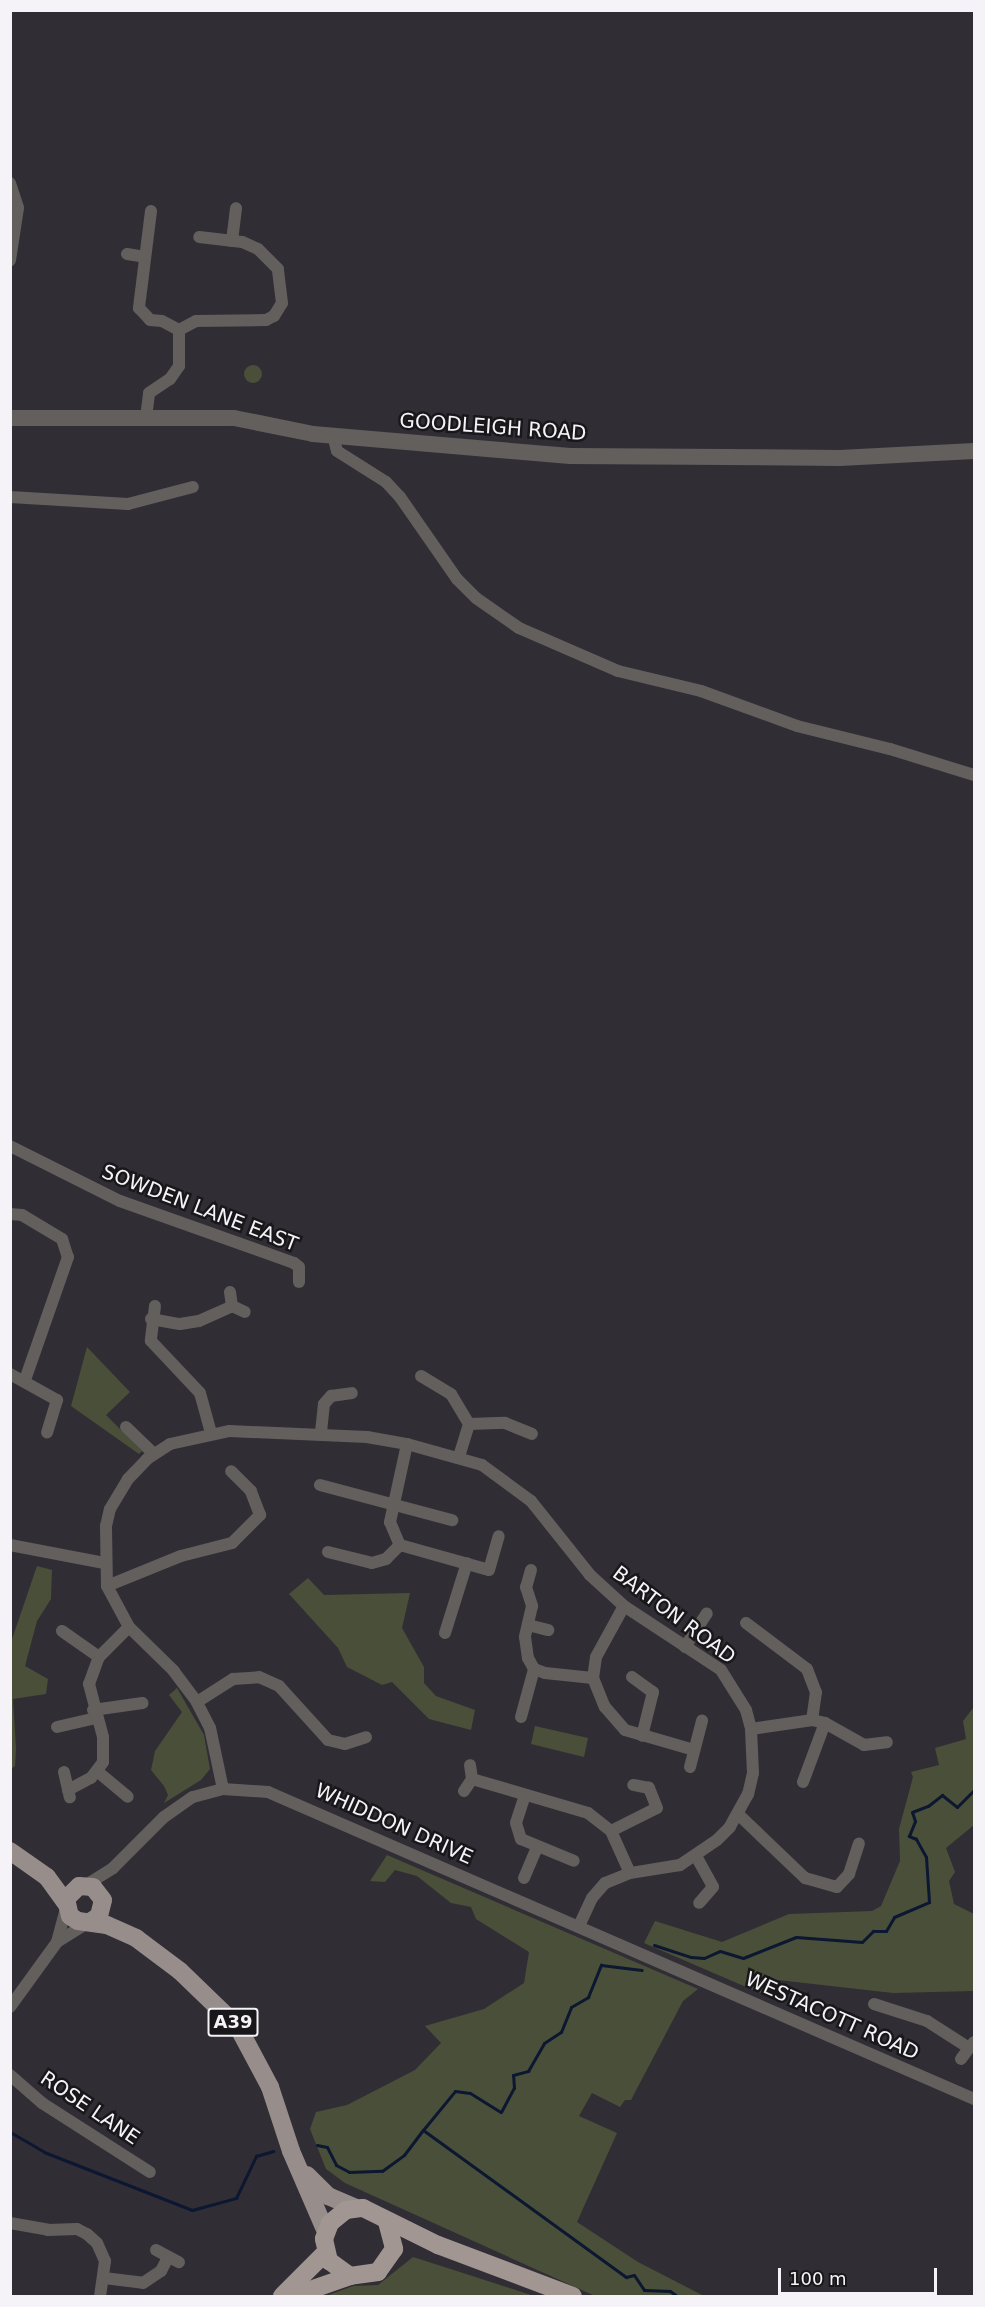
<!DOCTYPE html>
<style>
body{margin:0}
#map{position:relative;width:985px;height:2307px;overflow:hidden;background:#312d35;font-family:"DejaVu Sans",sans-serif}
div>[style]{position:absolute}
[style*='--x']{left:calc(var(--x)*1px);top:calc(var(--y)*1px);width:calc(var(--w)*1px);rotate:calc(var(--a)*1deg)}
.green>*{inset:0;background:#4a4f39}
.round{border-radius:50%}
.stream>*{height:3px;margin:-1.5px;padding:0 1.5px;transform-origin:1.5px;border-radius:1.5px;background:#0c1731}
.minor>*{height:12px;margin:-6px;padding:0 6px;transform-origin:6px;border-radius:6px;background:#635f5d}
.tertiary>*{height:16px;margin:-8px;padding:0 8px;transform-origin:8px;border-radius:8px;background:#635f5d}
.primary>*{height:18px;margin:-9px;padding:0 9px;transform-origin:9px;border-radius:9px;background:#978d8a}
.trunk>*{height:18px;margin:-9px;padding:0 9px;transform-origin:9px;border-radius:9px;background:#a19692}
span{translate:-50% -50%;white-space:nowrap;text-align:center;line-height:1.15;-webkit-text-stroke:5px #18171a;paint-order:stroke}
.shield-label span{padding:2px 4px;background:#18171a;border:2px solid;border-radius:4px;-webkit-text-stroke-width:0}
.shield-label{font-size:18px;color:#f6f3f8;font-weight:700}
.street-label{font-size:20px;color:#f6f3f8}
.frame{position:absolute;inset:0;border:12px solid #f6f3f8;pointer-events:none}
.scale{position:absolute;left:778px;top:2268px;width:159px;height:27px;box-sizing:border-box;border:3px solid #f6f3f8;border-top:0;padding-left:8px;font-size:18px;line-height:21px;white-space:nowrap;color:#f6f3f8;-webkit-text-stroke:4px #18171a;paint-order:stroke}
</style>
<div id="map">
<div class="green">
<div class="round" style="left:244px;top:365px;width:18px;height:18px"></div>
<div style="clip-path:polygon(87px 1347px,130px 1392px,106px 1415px,142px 1451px,139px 1454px,71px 1406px)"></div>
<div style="clip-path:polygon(37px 1566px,52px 1570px,51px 1599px,37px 1621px,25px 1666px,48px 1679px,46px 1694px,13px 1699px,16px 1749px,15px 1766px,11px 1769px,11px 1642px)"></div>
<div style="clip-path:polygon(308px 1578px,324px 1595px,410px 1593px,402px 1628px,424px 1667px,424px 1683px,436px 1696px,475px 1710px,471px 1730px,429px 1719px,392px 1682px,382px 1685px,347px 1667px,338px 1648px,289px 1594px)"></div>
<div style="clip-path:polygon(177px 1688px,204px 1735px,210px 1769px,201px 1780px,164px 1803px,168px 1795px,164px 1786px,151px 1770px,155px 1751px,182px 1712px,169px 1695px)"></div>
<div style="clip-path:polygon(974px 1707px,974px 1825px,946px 1848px,955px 1872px,949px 1881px,954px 1904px,974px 1914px,974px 1991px,893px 1993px,778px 1980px,767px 1996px,644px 1943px,655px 1921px,722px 1942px,789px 1914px,872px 1911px,881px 1906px,900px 1861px,899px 1829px,913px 1777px,911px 1772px,939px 1765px,935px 1748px,966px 1739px,963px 1721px)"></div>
<div style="clip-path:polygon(535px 1726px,588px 1738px,584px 1757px,531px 1744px)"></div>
<div style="clip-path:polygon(387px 1855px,698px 1989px,683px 2001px,631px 2100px,625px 2100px,620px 2107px,592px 2093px,579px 2116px,617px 2133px,577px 2222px,638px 2262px,704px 2296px,595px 2296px,345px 2183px,326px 2169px,310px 2129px,316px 2112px,347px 2105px,415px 2070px,441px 2043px,425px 2026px,484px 2009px,524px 1983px,529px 1952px,476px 1919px,471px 1907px,451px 1903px,417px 1876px,395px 1870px,385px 1882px,370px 1881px)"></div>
<div style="clip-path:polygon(413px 2257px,460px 2272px,534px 2296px,326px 2296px,353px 2286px,378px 2285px)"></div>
</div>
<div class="stream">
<div style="--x:654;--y:1945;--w:39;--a:18"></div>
<div style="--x:691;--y:1957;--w:13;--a:4"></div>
<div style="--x:704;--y:1958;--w:17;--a:-24"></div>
<div style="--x:720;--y:1951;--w:24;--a:17"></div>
<div style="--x:743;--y:1958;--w:57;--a:-21.6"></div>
<div style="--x:796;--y:1937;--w:66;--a:4.3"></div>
<div style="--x:862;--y:1942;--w:16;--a:-45"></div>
<div style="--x:873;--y:1931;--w:13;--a:0"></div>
<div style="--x:886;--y:1931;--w:16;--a:-60"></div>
<div style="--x:894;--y:1917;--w:38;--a:-23"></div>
<div style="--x:929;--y:1902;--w:45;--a:-93.8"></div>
<div style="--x:926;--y:1857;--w:21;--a:-119"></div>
<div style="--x:916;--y:1839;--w:8;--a:-157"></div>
<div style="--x:909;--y:1836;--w:16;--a:-68"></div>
<div style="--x:915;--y:1821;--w:9;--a:-108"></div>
<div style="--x:912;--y:1812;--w:17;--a:-21"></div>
<div style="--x:928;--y:1806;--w:18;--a:-38"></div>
<div style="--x:942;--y:1795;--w:19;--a:39"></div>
<div style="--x:957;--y:1807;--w:24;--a:-45"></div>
<div style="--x:423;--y:2130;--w:50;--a:-50.6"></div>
<div style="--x:455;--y:2091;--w:15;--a:8"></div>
<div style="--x:470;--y:2093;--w:36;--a:32"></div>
<div style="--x:501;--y:2112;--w:27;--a:-62"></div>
<div style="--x:514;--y:2088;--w:13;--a:-94"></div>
<div style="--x:513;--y:2075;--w:16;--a:-15"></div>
<div style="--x:528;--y:2071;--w:32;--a:-60"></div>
<div style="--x:544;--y:2043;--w:20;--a:-33"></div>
<div style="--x:561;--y:2032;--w:27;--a:-68"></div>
<div style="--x:571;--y:2007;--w:20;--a:-30"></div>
<div style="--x:588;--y:1997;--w:35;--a:-68"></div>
<div style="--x:601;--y:1965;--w:41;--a:7"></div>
<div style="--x:10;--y:2132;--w:39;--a:30"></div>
<div style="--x:44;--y:2152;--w:159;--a:21.4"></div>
<div style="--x:192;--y:2210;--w:46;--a:-15.3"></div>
<div style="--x:236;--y:2198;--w:47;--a:-64.5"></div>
<div style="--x:256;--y:2156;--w:18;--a:-16"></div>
<div style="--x:317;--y:2145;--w:10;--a:11"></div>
<div style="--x:327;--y:2147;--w:20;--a:63"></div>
<div style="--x:336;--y:2165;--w:15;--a:28"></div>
<div style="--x:349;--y:2172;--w:33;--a:-2"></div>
<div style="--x:382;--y:2171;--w:27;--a:-36"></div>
<div style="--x:404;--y:2155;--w:31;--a:-53"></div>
<div style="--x:423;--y:2130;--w:251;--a:35.9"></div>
<div style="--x:626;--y:2277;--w:8;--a:-14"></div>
<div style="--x:634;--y:2275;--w:18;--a:56"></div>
<div style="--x:644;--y:2290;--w:26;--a:2"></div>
<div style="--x:670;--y:2291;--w:9;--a:36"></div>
</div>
<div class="minor">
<div style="--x:10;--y:183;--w:26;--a:72"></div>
<div style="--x:18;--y:208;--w:53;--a:98.7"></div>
<div style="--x:151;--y:211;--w:98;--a:97.1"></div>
<div style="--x:139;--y:308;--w:16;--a:47"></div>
<div style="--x:150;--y:320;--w:12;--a:5"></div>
<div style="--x:162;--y:321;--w:19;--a:28"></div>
<div style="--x:232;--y:241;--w:33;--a:-83"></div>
<div style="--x:127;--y:254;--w:18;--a:9"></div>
<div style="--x:146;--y:418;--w:25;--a:-83"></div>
<div style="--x:149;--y:393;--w:25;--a:-34"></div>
<div style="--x:170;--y:379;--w:16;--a:-55"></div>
<div style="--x:179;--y:366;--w:36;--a:-90"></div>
<div style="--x:179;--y:330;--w:19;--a:-28"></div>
<div style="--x:196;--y:321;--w:70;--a:-0.8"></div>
<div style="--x:266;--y:320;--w:9;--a:-27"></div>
<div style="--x:274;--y:316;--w:15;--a:-58"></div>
<div style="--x:282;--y:303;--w:34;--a:-97"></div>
<div style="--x:278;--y:269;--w:28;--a:-135"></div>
<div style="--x:258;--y:249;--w:17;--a:-156"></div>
<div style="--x:242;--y:242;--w:43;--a:-173.4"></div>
<div style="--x:333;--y:435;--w:16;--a:76"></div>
<div style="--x:337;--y:451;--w:58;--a:32.3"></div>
<div style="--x:386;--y:482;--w:21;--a:47"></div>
<div style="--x:400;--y:497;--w:100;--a:55.2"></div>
<div style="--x:457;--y:579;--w:27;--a:45"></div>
<div style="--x:476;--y:598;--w:52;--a:34.9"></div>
<div style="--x:519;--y:628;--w:108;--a:23.5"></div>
<div style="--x:618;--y:671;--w:85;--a:13.5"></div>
<div style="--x:701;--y:691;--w:102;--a:20"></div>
<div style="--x:797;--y:726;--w:96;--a:13.9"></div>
<div style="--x:890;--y:749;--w:88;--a:17.2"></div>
<div style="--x:10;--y:497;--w:118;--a:3.4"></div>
<div style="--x:128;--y:504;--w:67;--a:-14.7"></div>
<div style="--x:10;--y:1146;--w:123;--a:26.6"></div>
<div style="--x:120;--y:1201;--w:185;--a:19.6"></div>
<div style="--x:294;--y:1263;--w:6;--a:39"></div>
<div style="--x:299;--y:1267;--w:15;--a:90"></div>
<div style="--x:10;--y:1214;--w:12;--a:5"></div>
<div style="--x:22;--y:1215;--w:47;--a:31"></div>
<div style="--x:62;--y:1239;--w:19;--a:72"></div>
<div style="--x:68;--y:1257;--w:130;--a:109.3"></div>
<div style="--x:230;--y:1292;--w:14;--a:82"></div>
<div style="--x:232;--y:1306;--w:14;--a:25"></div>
<div style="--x:155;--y:1306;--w:35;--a:97"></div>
<div style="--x:151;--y:1341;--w:71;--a:46.7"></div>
<div style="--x:200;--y:1393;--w:41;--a:74.6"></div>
<div style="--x:151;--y:1319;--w:29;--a:10"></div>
<div style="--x:180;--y:1324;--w:19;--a:-9"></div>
<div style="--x:199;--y:1321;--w:36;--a:-24"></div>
<div style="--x:10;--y:1374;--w:54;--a:29"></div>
<div style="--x:57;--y:1400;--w:34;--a:107"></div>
<div style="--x:421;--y:1376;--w:35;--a:31"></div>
<div style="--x:451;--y:1394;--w:35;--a:59"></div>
<div style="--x:469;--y:1424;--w:34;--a:107"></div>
<div style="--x:469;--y:1424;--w:36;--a:-2"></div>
<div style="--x:505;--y:1423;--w:29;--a:22"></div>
<div style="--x:126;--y:1427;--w:39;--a:44"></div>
<div style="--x:321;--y:1432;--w:28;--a:-84"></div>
<div style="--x:324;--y:1404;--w:11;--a:-49"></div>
<div style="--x:331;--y:1396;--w:21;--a:-8"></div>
<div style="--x:407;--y:1444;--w:80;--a:102.3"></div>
<div style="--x:390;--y:1522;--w:25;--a:67"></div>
<div style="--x:400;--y:1545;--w:92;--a:15.7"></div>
<div style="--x:489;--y:1570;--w:35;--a:-74"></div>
<div style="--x:320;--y:1485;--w:137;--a:14.9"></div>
<div style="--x:10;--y:1545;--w:96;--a:10.8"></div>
<div style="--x:328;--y:1552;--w:45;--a:14"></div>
<div style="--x:372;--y:1563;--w:15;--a:-16"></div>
<div style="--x:386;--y:1559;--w:20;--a:-45"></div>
<div style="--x:531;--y:1570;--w:18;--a:106"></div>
<div style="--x:526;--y:1587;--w:20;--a:72"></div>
<div style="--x:532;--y:1606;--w:32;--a:103"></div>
<div style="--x:525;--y:1637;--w:21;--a:82"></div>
<div style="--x:528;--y:1658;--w:13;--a:61"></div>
<div style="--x:534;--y:1669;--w:12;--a:20"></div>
<div style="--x:545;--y:1673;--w:48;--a:5.9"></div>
<div style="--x:107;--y:1586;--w:80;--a:-22.1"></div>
<div style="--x:181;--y:1556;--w:53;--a:-14.3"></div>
<div style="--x:232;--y:1543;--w:40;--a:-45"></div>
<div style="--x:260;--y:1515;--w:26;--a:-111"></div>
<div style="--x:251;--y:1491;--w:28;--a:-135"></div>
<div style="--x:624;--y:1606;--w:58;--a:118.8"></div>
<div style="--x:596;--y:1657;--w:21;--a:98"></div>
<div style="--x:593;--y:1678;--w:31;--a:68"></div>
<div style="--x:605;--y:1707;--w:30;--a:49"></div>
<div style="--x:625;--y:1730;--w:72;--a:16.2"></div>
<div style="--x:746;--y:1623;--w:76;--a:37"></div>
<div style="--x:807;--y:1669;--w:25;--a:69"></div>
<div style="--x:816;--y:1692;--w:28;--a:98"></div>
<div style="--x:528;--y:1625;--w:21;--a:14"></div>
<div style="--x:62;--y:1631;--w:45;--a:35.1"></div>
<div style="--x:445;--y:1633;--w:73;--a:-72.6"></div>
<div style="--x:685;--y:1647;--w:40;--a:-57.1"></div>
<div style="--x:632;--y:1677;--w:26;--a:36"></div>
<div style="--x:653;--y:1692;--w:45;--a:104"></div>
<div style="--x:197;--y:1702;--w:43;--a:-32.6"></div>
<div style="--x:233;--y:1679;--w:26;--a:-4"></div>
<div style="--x:259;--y:1677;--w:22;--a:24"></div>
<div style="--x:279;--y:1686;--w:73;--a:47.8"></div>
<div style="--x:328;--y:1740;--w:17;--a:13"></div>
<div style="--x:345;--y:1744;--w:22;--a:-18"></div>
<div style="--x:93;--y:1710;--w:50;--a:-8"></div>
<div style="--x:521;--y:1717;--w:50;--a:-74.8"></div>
<div style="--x:57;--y:1727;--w:40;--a:-13"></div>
<div style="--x:751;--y:1729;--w:62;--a:-8.4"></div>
<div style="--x:812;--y:1720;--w:13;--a:13"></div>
<div style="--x:825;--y:1723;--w:45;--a:29.4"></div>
<div style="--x:864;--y:1745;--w:23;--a:-7"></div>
<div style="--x:690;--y:1767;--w:48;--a:-75.4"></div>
<div style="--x:97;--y:1771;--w:40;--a:40"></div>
<div style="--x:64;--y:1772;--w:26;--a:77"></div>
<div style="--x:472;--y:1779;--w:121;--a:16.3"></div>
<div style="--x:588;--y:1813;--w:29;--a:38"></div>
<div style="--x:611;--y:1831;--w:46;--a:65.7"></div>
<div style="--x:803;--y:1782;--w:63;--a:-69.6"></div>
<div style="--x:223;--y:1789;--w:62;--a:-102"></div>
<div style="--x:210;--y:1728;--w:29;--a:-117"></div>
<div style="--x:197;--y:1702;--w:39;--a:-127"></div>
<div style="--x:174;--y:1671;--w:63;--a:-135.6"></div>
<div style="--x:129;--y:1627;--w:47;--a:-118.2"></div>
<div style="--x:107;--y:1586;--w:60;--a:-91"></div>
<div style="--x:106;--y:1526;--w:17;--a:-77"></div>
<div style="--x:110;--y:1509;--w:35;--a:-59"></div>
<div style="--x:128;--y:1479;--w:28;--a:-46"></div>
<div style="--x:147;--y:1459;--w:27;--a:-33"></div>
<div style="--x:170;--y:1444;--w:60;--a:-12.4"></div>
<div style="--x:229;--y:1431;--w:138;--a:2.5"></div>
<div style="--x:367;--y:1437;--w:41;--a:9.9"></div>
<div style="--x:407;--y:1444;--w:78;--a:15.6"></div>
<div style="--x:482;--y:1465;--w:61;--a:36.3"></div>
<div style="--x:531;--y:1501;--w:95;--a:51.4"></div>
<div style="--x:590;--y:1575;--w:46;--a:42.4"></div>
<div style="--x:624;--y:1606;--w:116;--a:33.4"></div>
<div style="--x:721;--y:1670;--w:47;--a:58"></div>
<div style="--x:746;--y:1710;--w:20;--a:75"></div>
<div style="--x:751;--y:1729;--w:44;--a:87.4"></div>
<div style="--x:753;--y:1773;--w:22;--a:103"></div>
<div style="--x:748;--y:1794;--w:38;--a:119"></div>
<div style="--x:730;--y:1827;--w:18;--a:135"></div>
<div style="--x:717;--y:1840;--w:45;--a:146"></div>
<div style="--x:680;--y:1865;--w:51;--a:170.9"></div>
<div style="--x:630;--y:1873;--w:27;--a:158"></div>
<div style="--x:605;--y:1883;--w:20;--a:131"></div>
<div style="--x:592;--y:1898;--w:31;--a:115"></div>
<div style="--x:68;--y:1790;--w:26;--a:-28"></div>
<div style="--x:91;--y:1778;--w:20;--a:-53"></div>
<div style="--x:103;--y:1762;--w:25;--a:-90"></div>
<div style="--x:103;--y:1737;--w:55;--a:-104.8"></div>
<div style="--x:89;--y:1684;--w:29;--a:-70"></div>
<div style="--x:99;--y:1657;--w:42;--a:-45"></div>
<div style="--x:464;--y:1791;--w:14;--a:-56"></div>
<div style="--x:472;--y:1779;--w:14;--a:-98"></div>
<div style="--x:525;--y:1795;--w:29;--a:108"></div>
<div style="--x:516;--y:1823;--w:17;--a:73"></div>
<div style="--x:521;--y:1839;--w:57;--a:22.5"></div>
<div style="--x:738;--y:1814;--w:93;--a:43.7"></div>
<div style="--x:805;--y:1878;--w:33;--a:16"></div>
<div style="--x:837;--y:1887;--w:18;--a:-47"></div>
<div style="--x:849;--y:1874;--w:32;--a:-72"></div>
<div style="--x:611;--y:1831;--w:51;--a:-26.6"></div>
<div style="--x:657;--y:1808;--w:22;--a:-112"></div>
<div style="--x:649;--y:1788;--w:16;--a:-169"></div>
<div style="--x:696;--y:1856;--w:35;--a:61"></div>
<div style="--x:713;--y:1887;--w:21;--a:131"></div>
<div style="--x:524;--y:1878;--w:33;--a:-67"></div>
<div style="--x:86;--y:1885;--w:32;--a:-32"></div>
<div style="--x:113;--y:1868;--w:72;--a:-45"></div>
<div style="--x:164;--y:1817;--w:35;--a:-35"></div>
<div style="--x:193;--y:1797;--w:31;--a:-15"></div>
<div style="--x:223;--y:1789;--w:45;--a:3.8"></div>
<div style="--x:268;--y:1792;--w:770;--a:23.5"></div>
<div style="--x:57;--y:1942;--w:36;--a:-32"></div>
<div style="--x:874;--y:2004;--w:56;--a:17.8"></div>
<div style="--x:927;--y:2021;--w:50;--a:32.7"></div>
<div style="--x:969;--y:2048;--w:8;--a:-50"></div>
<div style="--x:10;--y:2007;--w:80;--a:-54.1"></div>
<div style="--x:57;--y:1942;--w:35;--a:-75"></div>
<div style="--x:961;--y:2059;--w:14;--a:-54"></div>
<div style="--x:10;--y:2075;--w:43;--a:41.2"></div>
<div style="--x:42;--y:2103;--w:128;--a:32.6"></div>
<div style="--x:10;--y:2223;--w:39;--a:10"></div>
<div style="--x:48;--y:2230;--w:29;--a:-2"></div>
<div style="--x:77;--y:2229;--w:11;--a:27"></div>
<div style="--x:87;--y:2234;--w:13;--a:42"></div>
<div style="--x:97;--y:2243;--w:20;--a:66"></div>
<div style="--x:105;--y:2261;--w:35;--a:98"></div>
<div style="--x:156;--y:2250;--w:26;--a:28"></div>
<div style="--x:104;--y:2278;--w:39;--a:7"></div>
<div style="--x:143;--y:2283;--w:22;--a:-34"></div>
<div style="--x:161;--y:2271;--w:16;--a:-63"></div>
</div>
<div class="tertiary">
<div style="--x:10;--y:418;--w:224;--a:0"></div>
<div style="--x:234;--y:418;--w:81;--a:11.4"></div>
<div style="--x:313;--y:434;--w:258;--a:4.9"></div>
<div style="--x:570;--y:456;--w:270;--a:0.4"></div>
<div style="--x:840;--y:458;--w:134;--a:-3"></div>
</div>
<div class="primary">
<div style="--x:10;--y:1851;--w:45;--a:35.1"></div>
<div style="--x:47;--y:1877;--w:32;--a:54"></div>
<div style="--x:90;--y:1922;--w:11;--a:-34"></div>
<div style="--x:99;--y:1916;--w:16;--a:-76"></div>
<div style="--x:103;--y:1900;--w:16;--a:-128"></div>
<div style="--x:93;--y:1887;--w:14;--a:-176"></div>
<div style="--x:79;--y:1886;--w:18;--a:135"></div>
<div style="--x:66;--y:1899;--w:17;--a:77"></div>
<div style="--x:70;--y:1916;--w:9;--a:32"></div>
<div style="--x:78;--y:1921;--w:29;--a:8"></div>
<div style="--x:107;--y:1925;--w:32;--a:24"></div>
<div style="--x:136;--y:1938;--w:55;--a:36.9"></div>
<div style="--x:180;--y:1971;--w:81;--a:44"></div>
<div style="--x:238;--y:2027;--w:68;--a:61.9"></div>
<div style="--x:270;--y:2087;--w:67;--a:71.8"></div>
<div style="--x:291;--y:2151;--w:88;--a:66.6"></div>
<div style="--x:307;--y:2175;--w:30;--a:45"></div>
<div style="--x:328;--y:2196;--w:30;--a:23"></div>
</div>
<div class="trunk">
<div style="--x:387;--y:2222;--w:28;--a:75"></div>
<div style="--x:394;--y:2249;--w:28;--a:125"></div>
<div style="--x:378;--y:2272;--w:28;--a:172"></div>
<div style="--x:350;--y:2276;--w:26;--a:-144"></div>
<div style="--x:329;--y:2261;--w:23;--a:-103"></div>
<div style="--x:324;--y:2239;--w:17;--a:-69"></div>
<div style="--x:330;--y:2223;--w:21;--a:-39"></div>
<div style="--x:346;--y:2210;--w:17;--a:-7"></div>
<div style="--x:363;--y:2208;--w:84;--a:26.3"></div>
<div style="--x:438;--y:2245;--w:144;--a:20.7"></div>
<div style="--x:282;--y:2296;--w:61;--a:-45"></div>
<div style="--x:293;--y:2296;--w:60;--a:-19.3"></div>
</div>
<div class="shield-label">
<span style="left:233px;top:2022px">A39</span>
</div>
<div class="street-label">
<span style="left:493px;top:427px;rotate:4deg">GOODLEIGH ROAD</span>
<span style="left:200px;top:1208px;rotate:21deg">SOWDEN LANE EAST</span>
<span style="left:674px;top:1615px;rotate:37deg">BARTON ROAD</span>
<span style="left:394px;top:1824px;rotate:24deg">WHIDDON DRIVE</span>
<span style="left:832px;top:2016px;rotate:24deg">WESTACOTT ROAD</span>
<span style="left:90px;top:2108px;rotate:34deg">ROSE LANE</span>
</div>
<div class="frame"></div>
<div class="scale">100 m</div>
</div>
